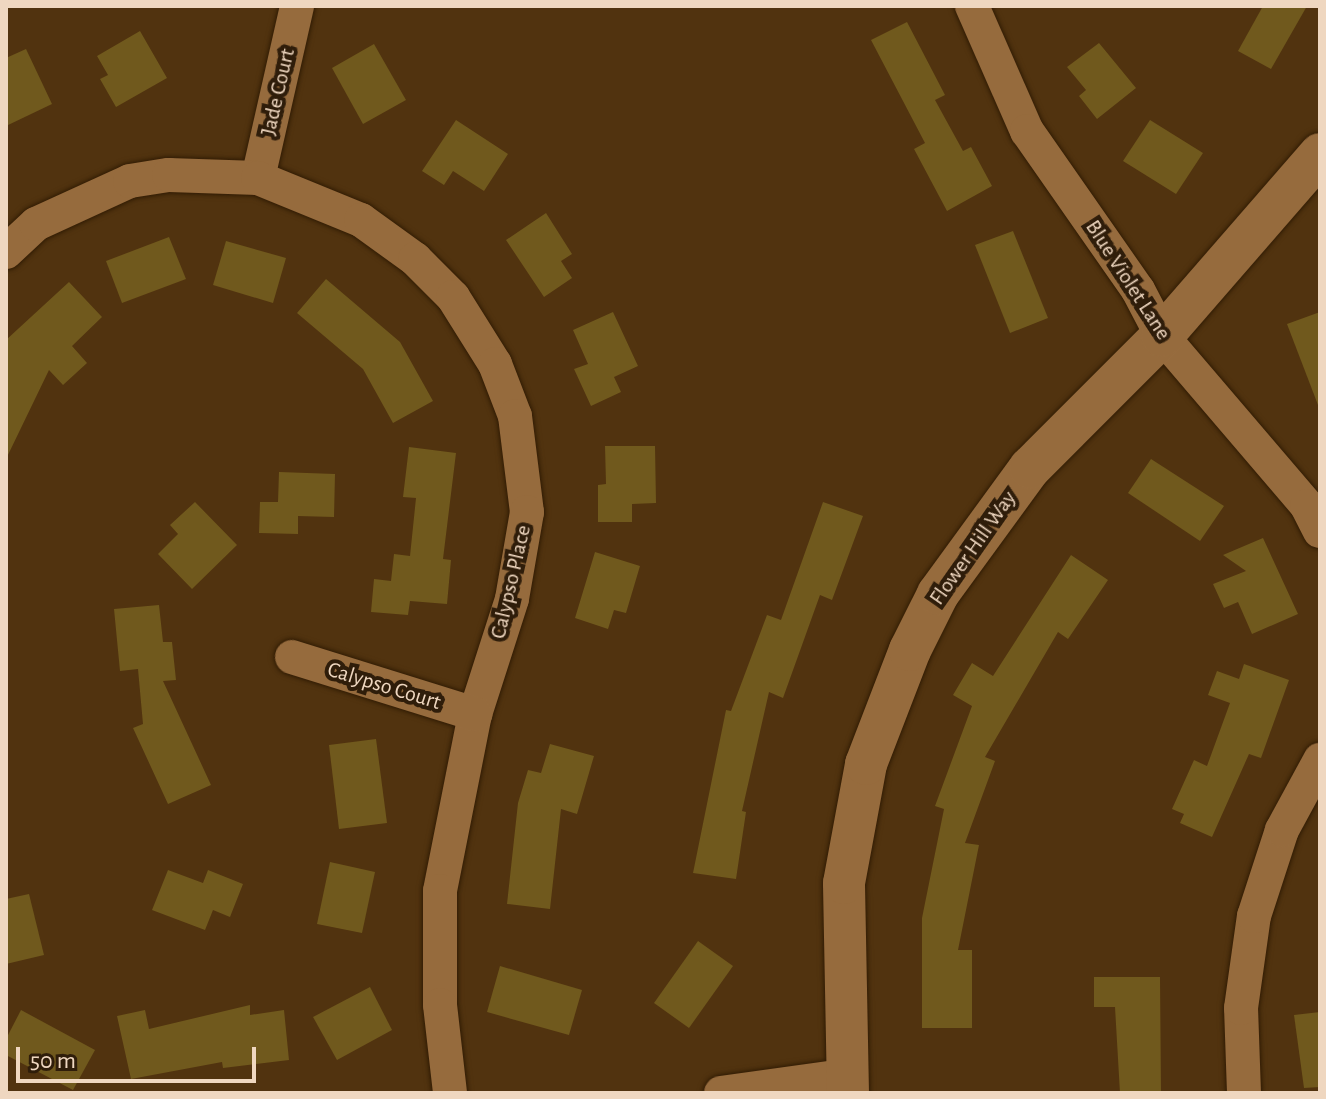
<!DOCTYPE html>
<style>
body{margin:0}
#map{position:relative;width:1326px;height:1099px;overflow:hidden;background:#51330f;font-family:"Alegreya Sans",sans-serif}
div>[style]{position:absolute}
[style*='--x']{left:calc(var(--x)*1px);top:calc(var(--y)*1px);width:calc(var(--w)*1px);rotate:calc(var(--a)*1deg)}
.building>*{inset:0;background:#70591d}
.roads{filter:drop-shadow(0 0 2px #311c04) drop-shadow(0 0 2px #311c04)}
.minor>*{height:34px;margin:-17px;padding:0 17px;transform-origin:17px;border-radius:17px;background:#966b3d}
.tertiary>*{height:42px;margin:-21px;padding:0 21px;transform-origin:21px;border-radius:21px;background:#966b3d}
span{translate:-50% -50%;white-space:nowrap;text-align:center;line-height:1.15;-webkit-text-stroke:8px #2f1d0a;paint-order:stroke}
.street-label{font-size:22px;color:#efd7c0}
.frame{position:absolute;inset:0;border:8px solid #efd7c0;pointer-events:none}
.scale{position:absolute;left:16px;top:1047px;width:240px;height:36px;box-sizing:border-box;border:4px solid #efd7c0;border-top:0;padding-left:10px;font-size:24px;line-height:28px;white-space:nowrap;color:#efd7c0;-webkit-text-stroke:6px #2f1d0a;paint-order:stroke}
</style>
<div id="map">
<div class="building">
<div style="clip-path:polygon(1263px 6px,1307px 6px,1271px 69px,1238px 51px)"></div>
<div style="clip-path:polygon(907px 22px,945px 95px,935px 100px,963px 151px,971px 147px,992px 186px,947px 211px,914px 149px,925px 143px,871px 40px)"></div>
<div style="clip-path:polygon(140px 31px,167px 78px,116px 107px,100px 79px,108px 75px,97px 56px)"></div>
<div style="clip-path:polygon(1099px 43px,1136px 88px,1097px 119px,1079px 96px,1086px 90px,1067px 67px)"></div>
<div style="clip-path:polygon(374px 44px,406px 100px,363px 124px,332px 68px)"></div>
<div style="clip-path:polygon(26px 49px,52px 104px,6px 126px,6px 58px)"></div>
<div style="clip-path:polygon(456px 120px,508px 154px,484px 191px,453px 171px,444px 185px,422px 171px)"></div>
<div style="clip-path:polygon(1150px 120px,1203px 153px,1176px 194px,1123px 161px)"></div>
<div style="clip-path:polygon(546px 213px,572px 254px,561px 261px,572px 278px,544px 297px,506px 240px)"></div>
<div style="clip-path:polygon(1013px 231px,1048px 318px,1010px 333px,975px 245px)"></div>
<div style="clip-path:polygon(169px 237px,186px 279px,122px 303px,106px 261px)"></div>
<div style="clip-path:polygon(226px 241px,286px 258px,273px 303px,213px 285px)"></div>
<div style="clip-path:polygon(326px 279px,400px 342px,433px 401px,393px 423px,363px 369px,297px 313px)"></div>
<div style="clip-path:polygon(69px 282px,102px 317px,72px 346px,87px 363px,63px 385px,49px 370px,6px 459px,6px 340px)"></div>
<div style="clip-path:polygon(613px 312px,638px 366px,614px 377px,621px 392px,591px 406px,574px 369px,588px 364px,573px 330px)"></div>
<div style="clip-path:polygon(1320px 312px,1320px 404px,1318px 405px,1287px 324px)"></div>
<div style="clip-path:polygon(605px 446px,655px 446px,656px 503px,632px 504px,632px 522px,598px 522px,598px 485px,606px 484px)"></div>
<div style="clip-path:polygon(409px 447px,456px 453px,443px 559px,451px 560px,447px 604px,410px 601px,408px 615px,371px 612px,374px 579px,391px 581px,394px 554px,410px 556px,416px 498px,403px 497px)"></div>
<div style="clip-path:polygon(1151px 459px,1224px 506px,1200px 541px,1128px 493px)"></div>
<div style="clip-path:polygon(279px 472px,335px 474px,334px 517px,298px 516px,298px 534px,259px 533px,260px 502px,278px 502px)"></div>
<div style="clip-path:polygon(195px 502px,237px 545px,192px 589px,158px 554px,178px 534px,170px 525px)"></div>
<div style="clip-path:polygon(823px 502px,863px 516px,832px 600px,820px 595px,783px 698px,769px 692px,742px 811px,746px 812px,736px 879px,693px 873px,726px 710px,731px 711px,767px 615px,781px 620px)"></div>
<div style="clip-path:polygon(1263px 538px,1298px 614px,1252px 634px,1238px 602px,1224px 608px,1213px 584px,1246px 571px,1223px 555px)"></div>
<div style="clip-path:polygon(595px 552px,640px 566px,626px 613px,614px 610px,608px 629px,575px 618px)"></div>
<div style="clip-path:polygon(1071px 555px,1108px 580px,1068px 639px,1058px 632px,985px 757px,995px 761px,965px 843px,979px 845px,958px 950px,972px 950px,972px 1028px,922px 1028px,922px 918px,944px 809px,935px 806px,972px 706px,953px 695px,972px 663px,993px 676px)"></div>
<div style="clip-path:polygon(159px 605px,163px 642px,172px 642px,176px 680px,163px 681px,211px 785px,168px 804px,133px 728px,143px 724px,138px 669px,120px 671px,114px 609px)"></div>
<div style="clip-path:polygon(1244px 664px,1289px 680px,1261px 758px,1249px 754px,1212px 837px,1180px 823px,1184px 814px,1172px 809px,1194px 760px,1207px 766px,1230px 703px,1208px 695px,1217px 671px,1239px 679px)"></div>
<div style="clip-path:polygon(376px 739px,387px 823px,339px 829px,329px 745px)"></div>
<div style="clip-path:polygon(550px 744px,594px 756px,577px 814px,561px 809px,550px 909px,507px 904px,518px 803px,528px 770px,541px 773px)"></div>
<div style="clip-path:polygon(330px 862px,375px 872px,362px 933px,317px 924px)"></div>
<div style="clip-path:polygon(168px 870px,203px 883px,208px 870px,243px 884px,230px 917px,213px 910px,205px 930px,152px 910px)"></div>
<div style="clip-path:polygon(29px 894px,44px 955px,6px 964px,6px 899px)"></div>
<div style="clip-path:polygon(698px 941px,733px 966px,689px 1028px,654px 1003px)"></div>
<div style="clip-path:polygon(500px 966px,582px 990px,569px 1035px,487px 1012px)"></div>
<div style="clip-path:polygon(1094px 977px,1160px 977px,1161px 1093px,1120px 1093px,1115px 1007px,1094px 1007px)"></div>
<div style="clip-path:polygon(370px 987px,392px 1030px,337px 1060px,313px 1017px)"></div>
<div style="clip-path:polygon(250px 1005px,250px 1015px,284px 1010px,289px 1060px,223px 1068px,222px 1062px,131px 1079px,117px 1016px,145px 1010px,149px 1029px)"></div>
<div style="clip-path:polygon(21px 1010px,95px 1050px,73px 1090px,6px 1055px,6px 1039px)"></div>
<div style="clip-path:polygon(1320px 1012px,1320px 1087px,1304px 1088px,1294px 1015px)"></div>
</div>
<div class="roads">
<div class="minor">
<div style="--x:972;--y:6;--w:137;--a:66.3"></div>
<div style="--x:1027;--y:131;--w:194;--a:55.1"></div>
<div style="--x:1138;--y:290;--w:52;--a:62.4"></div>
<div style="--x:1162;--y:336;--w:223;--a:49.5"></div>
<div style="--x:1307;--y:506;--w:28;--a:63"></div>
<div style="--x:258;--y:178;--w:176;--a:-77.2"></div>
<div style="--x:6;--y:252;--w:41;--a:-43"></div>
<div style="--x:36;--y:224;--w:103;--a:-24.6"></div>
<div style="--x:130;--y:181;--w:39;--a:-9"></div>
<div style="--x:169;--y:175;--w:89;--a:1.9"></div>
<div style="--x:258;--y:178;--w:111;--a:22.2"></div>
<div style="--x:361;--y:220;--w:67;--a:35.8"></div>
<div style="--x:415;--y:259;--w:54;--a:45"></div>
<div style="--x:453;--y:297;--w:79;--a:57.9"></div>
<div style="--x:495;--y:364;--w:56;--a:69"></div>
<div style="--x:515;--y:416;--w:97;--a:82.9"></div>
<div style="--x:527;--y:512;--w:88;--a:99.8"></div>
<div style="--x:512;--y:599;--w:121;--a:107.8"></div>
<div style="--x:475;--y:714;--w:180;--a:101.2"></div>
<div style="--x:440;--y:891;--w:114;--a:90"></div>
<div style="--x:440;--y:1005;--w:89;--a:83.5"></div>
<div style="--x:292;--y:657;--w:192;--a:17.3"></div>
<div style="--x:721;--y:1093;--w:124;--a:-7.9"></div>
<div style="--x:1244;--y:1093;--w:85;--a:-92"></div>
<div style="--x:1241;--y:1008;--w:93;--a:-82"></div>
<div style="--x:1254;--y:916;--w:90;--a:-72"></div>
<div style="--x:1282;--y:830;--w:80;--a:-61.5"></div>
</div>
<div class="tertiary">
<div style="--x:848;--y:1093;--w:210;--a:-91.1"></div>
<div style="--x:844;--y:883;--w:121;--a:-79.5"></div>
<div style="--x:866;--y:764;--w:122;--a:-68.9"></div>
<div style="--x:910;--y:650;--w:63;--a:-63.4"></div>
<div style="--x:938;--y:594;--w:156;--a:-53.9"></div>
<div style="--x:1030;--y:468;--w:187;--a:-45"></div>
<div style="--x:1162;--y:336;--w:241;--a:-49"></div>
</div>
</div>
<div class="street-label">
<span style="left:278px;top:92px;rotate:-77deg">Jade Court</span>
<span style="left:1128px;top:280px;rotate:57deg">Blue Violet Lane</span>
<span style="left:973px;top:548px;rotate:-55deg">Flower Hill Way</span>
<span style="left:511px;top:582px;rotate:-77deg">Calypso Place</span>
<span style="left:384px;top:686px;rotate:17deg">Calypso Court</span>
</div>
<div class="frame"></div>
<div class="scale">50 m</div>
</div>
